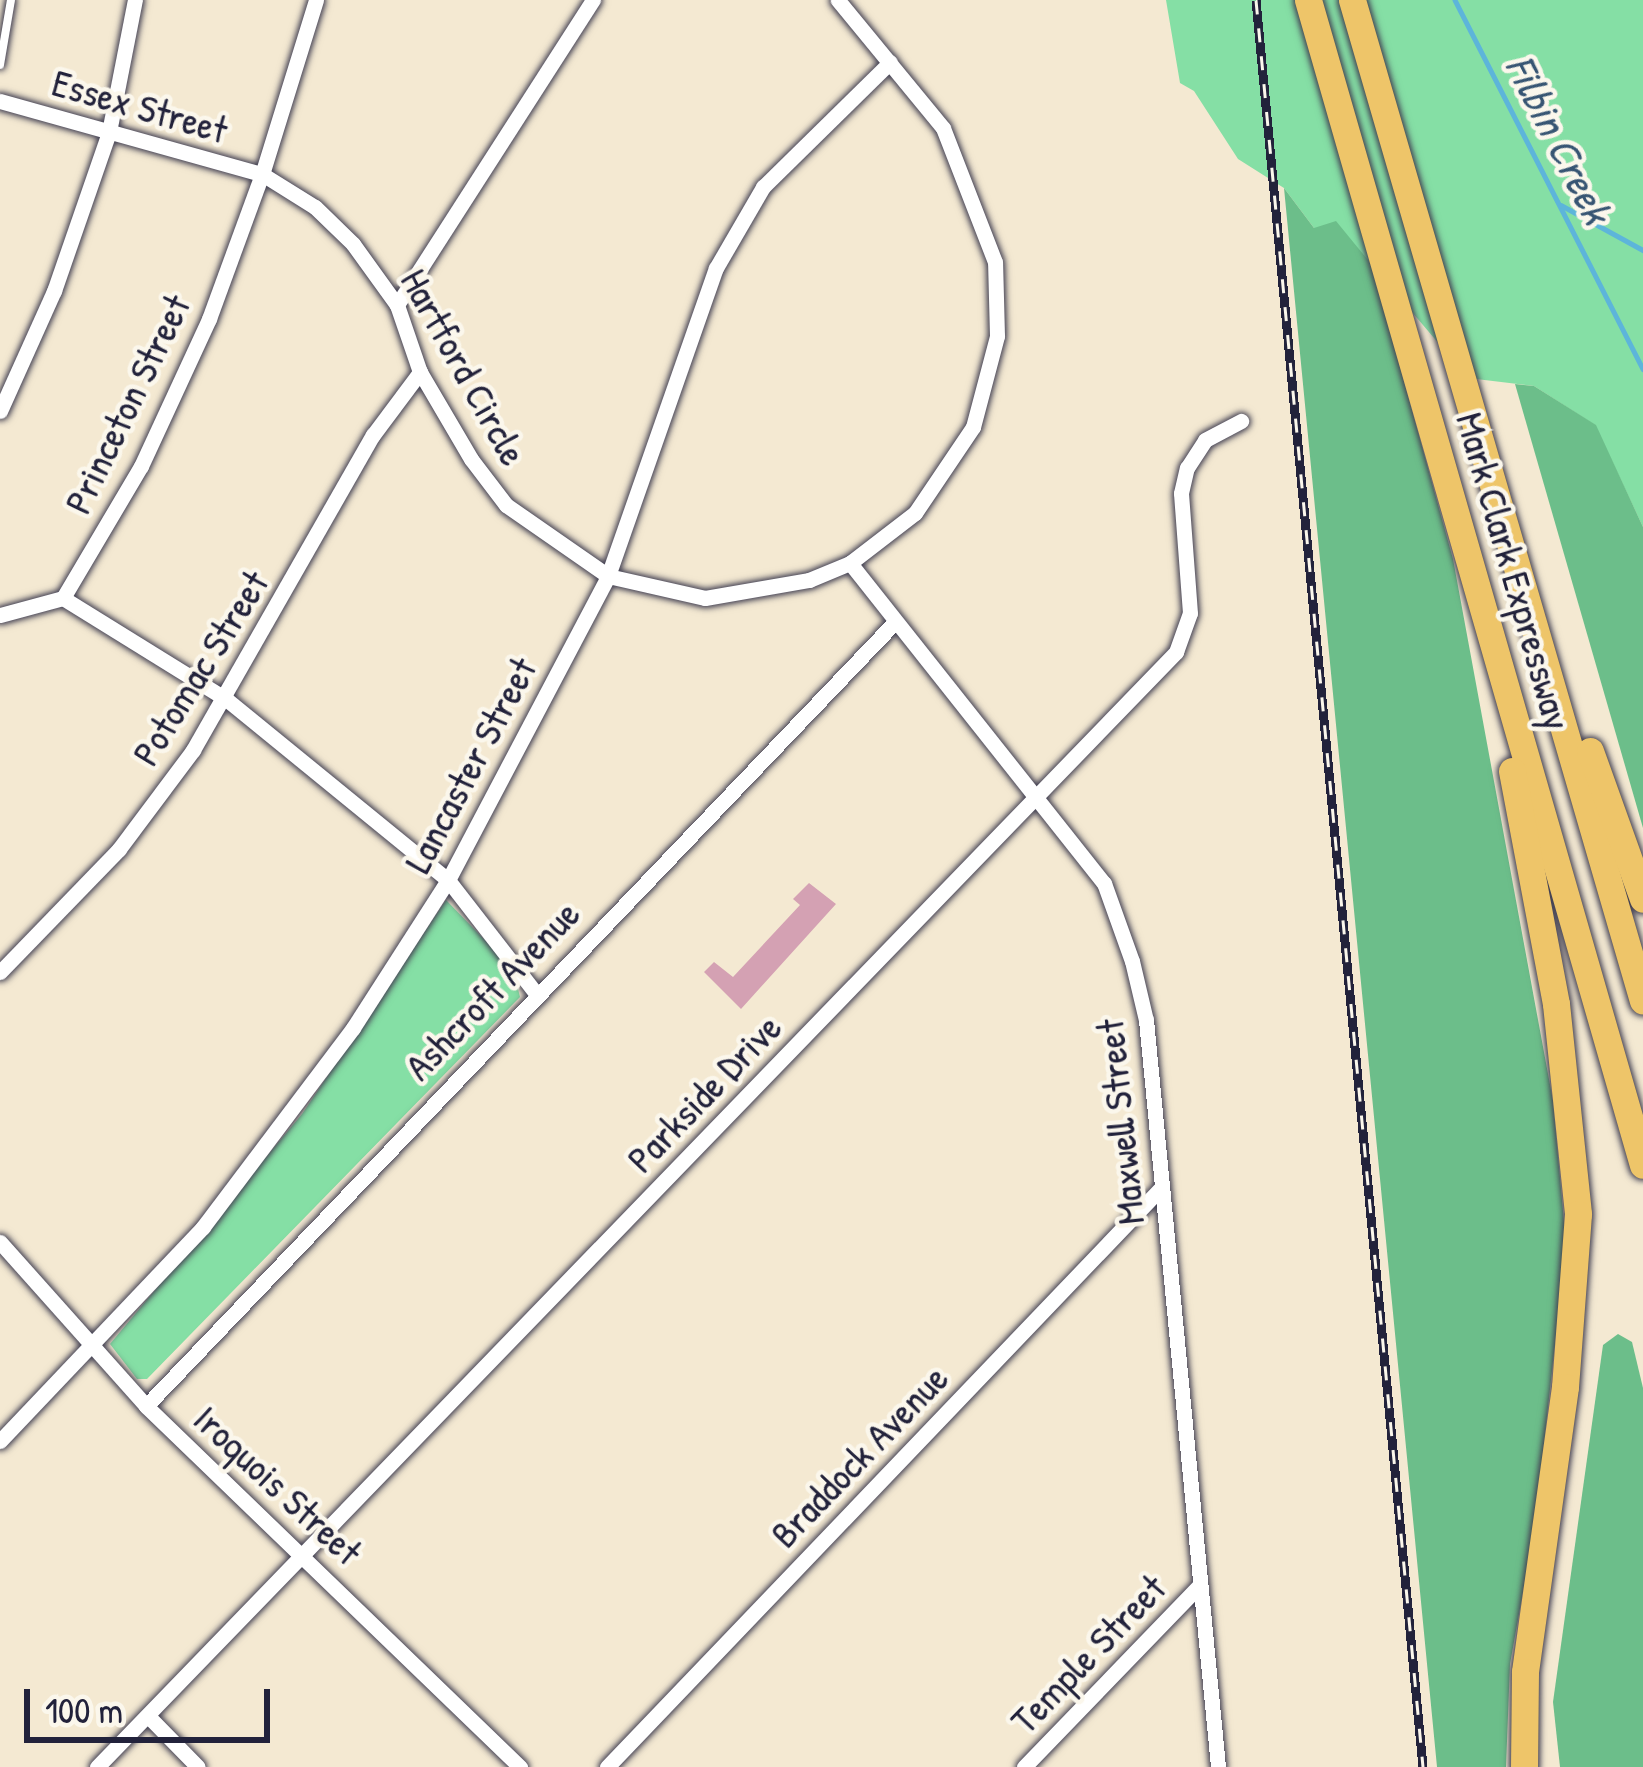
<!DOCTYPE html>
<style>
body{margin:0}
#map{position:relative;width:1643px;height:1767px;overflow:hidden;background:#f4e9d2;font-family:"Patrick Hand",sans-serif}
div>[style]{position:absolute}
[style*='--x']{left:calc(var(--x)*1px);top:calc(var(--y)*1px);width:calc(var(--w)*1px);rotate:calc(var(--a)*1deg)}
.green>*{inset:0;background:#85dfa5}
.forest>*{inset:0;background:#6cbe8a}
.stream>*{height:4.5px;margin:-2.25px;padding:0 2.25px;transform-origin:2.25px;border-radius:2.25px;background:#5db5da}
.building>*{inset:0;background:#d4a1b3}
.roads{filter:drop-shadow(0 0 3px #424052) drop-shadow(0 0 3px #424052)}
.service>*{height:8px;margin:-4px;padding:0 4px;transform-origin:4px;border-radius:4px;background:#fff}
.minor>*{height:15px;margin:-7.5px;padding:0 7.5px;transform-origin:7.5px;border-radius:7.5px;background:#fff}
.motorway>*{height:27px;margin:-13.5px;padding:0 13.5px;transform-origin:13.5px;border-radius:13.5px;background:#eec569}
.rail>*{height:9px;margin-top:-4.5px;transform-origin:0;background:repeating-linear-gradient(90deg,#fbf7ec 0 14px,#22223b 0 28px);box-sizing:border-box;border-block:3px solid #22223b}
span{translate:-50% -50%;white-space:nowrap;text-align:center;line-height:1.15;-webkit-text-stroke:9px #fbf7ec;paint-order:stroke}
.street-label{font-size:39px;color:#22223b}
.water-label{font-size:42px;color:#375573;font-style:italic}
.scale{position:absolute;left:24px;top:1689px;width:246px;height:54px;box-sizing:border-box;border:6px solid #22223b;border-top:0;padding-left:15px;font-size:36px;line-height:42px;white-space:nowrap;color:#22223b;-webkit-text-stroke:9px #fbf7ec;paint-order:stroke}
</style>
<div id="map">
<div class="green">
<div style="clip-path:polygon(1166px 0,1643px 0,1643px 527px,1595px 425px,1534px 386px,1468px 378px,1372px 265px,1314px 228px,1284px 188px,1238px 159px,1194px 91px,1180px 83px)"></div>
<div style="clip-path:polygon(446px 900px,513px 969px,520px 997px,147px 1379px,137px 1379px,110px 1344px,302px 1114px)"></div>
</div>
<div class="forest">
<div style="clip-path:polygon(1284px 188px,1314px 228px,1336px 221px,1372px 265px,1453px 559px,1553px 1101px,1566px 1244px,1535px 1525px,1510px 1664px,1506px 1767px,1437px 1767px)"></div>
<div style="clip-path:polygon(1515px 384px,1534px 386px,1596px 425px,1643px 527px,1643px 828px)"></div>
<div style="clip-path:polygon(1618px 1334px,1632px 1342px,1643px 1388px,1643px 1767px,1560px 1767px,1553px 1702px,1603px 1345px)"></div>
</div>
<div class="stream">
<div style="--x:1455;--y:0;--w:414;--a:63"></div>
<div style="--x:1561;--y:205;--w:94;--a:28.8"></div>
</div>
<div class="building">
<div style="clip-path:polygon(809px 883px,836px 904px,741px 1009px,704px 972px,714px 962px,733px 977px,800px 905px,793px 899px)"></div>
</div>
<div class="roads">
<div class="service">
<div style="--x:0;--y:65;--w:66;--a:-80.4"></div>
</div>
<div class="minor">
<div style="--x:316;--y:0;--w:182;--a:107.2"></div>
<div style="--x:262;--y:174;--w:62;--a:31.9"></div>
<div style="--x:315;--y:207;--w:53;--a:44.2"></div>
<div style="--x:353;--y:244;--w:75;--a:54.2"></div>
<div style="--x:397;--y:305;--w:71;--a:71.1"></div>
<div style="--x:420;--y:372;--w:101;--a:59.6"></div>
<div style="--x:471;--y:459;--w:58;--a:52.7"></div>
<div style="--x:506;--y:505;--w:124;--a:34.8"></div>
<div style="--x:608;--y:576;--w:99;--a:12.8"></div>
<div style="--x:705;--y:598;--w:106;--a:-9.8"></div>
<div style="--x:809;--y:580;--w:44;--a:-22.5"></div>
<div style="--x:850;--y:563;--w:82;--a:-37.6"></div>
<div style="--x:915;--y:513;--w:104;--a:-56"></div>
<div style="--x:973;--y:427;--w:94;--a:-75.2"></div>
<div style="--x:997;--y:336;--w:74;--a:-91.5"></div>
<div style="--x:995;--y:262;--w:144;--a:-111.2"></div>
<div style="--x:943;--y:128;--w:166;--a:-129.4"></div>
<div style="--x:0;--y:101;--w:272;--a:15.6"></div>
<div style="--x:262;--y:174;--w:154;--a:110.1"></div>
<div style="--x:209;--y:319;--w:162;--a:114.8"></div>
<div style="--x:141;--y:466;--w:153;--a:120.6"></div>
<div style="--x:63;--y:598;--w:65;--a:164.9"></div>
<div style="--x:397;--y:305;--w:363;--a:-57.3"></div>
<div style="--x:0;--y:411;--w:132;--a:-65.8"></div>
<div style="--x:54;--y:291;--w:168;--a:-70.9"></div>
<div style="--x:109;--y:132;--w:135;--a:-78.9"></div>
<div style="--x:850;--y:563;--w:409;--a:51.6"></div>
<div style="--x:1104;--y:883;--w:83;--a:70.3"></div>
<div style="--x:1132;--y:961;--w:61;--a:76.7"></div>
<div style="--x:1146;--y:1020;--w:750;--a:84.49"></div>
<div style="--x:63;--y:598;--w:192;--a:31.8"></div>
<div style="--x:226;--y:699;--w:286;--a:39.2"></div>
<div style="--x:448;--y:880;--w:142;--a:52.2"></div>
<div style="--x:0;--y:972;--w:171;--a:-45.9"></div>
<div style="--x:119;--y:849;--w:124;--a:-53.2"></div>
<div style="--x:193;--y:750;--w:363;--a:-60.3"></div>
<div style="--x:373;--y:435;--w:79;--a:-53.3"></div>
<div style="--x:0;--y:1242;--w:220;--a:48.3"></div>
<div style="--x:146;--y:1406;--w:520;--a:43.99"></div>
<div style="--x:146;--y:1406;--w:1080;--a:-46.31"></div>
<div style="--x:0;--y:1441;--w:295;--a:-46.5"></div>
<div style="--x:203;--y:1227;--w:249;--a:-53"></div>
<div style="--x:353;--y:1028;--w:176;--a:-57.3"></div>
<div style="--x:448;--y:880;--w:344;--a:-62.2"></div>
<div style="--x:608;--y:576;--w:326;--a:-70.7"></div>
<div style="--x:716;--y:268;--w:94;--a:-59.9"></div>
<div style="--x:763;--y:187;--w:178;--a:-44.5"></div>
<div style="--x:148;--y:1716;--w:71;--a:45.6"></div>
<div style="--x:97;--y:1767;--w:1552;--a:-45.94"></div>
<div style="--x:1176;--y:652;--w:41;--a:-70.3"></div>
<div style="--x:1190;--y:613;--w:120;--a:-94.3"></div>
<div style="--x:1181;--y:493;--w:26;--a:-77"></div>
<div style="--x:1187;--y:468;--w:33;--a:-57"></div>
<div style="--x:1205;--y:440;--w:41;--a:-27.8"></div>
<div style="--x:607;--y:1767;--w:799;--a:-46.27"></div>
<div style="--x:1024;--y:1767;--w:252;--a:-46"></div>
</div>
<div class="motorway">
<div style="--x:1308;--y:0;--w:1212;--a:73.96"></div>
<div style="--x:1352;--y:0;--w:1042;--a:73.79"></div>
<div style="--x:1590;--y:751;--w:157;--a:70.3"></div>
<div style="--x:1512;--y:771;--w:237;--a:79.3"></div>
<div style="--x:1556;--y:1004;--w:211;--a:84"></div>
<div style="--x:1578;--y:1214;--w:173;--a:94.3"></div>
<div style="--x:1565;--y:1387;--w:288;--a:98"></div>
<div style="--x:1525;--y:1672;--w:95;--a:90.6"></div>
</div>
</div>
<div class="rail">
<div style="--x:1256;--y:0;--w:1775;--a:84.6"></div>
</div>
<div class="street-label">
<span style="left:140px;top:106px;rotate:16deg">Essex Street</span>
<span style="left:464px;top:367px;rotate:61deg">Hartford Circle</span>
<span style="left:127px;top:404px;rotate:-64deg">Princeton Street</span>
<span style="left:1514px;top:571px;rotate:74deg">Mark Clark Expressway</span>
<span style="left:200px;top:668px;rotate:-58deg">Potomac Street</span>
<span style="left:470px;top:765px;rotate:-62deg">Lancaster Street</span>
<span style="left:492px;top:990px;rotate:-46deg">Ashcroft Avenue</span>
<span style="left:704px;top:1093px;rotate:-46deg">Parkside Drive</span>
<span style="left:1120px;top:1122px;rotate:-96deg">Maxwell Street</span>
<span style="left:859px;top:1456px;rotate:-46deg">Braddock Avenue</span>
<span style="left:278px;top:1485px;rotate:43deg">Iroquois Street</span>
<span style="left:1088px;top:1654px;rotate:-46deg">Temple Street</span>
</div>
<div class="water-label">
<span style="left:1559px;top:139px;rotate:63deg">Filbin Creek</span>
</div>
<div class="scale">100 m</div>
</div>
